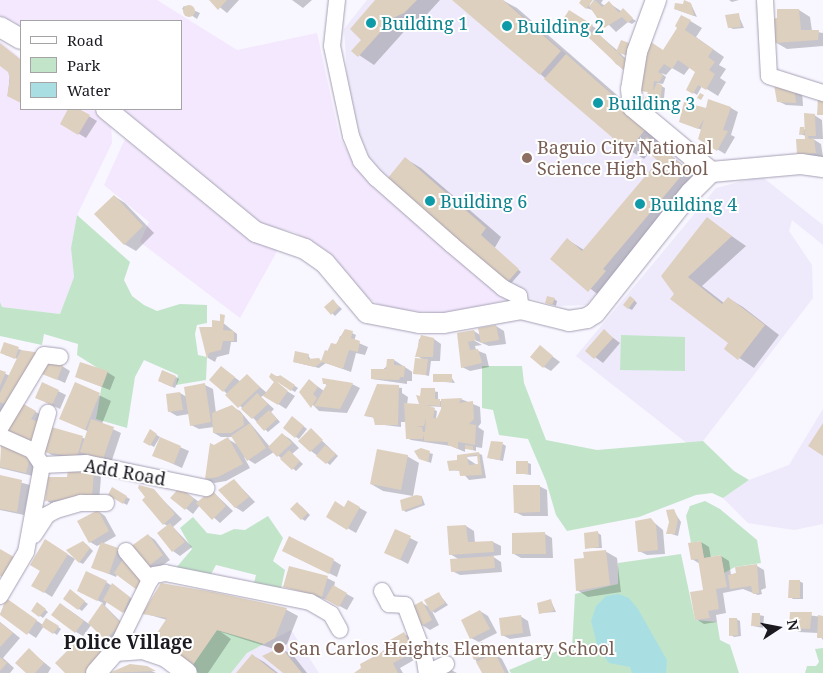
<!DOCTYPE html>
<style>
body{margin:0}
#map{position:relative;width:823px;height:673px;overflow:hidden;background:#f8f6ff;font-family:"Noto Serif",serif}
div>[style]{position:absolute}
[style*='--x']{left:calc(var(--x)*1px);top:calc(var(--y)*1px);width:calc(var(--w)*1px);rotate:calc(var(--a)*1deg)}
.industrial>*{inset:0;background:#f3e8fd}
.built>*{inset:0;background:#eeeafb}
.green>*{inset:0;background:#c2e5ca}
.water>*{inset:0;background:#a9dfe3}
.shadow>*{inset:0;background:#0003}
.building>*{inset:0;background:#ded0be}
.round{border-radius:50%}
.roads{filter:drop-shadow(0 0 1px #a6a0b4) drop-shadow(0 0 1px #a6a0b4)}
.minor>*{height:16px;margin:-8px;padding:0 8px;transform-origin:8px;border-radius:8px;background:#fff}
.tertiary>*{height:20px;margin:-10px;padding:0 10px;transform-origin:10px;border-radius:10px;background:#fff}
.dots>*{width:14px;height:14px;translate:-50% -50%;box-sizing:border-box;border:2px solid #fff;border-radius:50%}
span{translate:-50% -50%;white-space:nowrap;text-align:center;line-height:1.15;-webkit-text-stroke:4px #fff;paint-order:stroke}
.culture-label{font-size:18px;color:#0d838f}
.left{translate:0 -50%;text-align:left}
.education-label{font-size:18px;color:#785e54}
.street-label{font-size:18px;color:#1c1921}
.neighbourhood-label{font-size:19px;color:#1c1921;font-weight:700}
.legend{position:absolute;left:20px;top:20px;width:162px;height:90px;box-sizing:border-box;background:#fff;border:1px solid #a4a3a6;margin:0;padding:6px 9px;list-style:none;font-size:15px;color:#1c1921}
.legend li{display:flex;align-items:center;gap:10px;height:25px}
.legend b{width:25px;border:1px solid #a4a3a6}
.north{position:absolute;left:753px;top:603px;width:50px;height:50px;-webkit-text-stroke:4px #fff;paint-order:stroke;rotate:79deg;font-size:14px;font-weight:700;line-height:20px;text-align:center;color:#1c1921}
.north::after{content:'';display:block;margin:auto;width:18px;height:22px;background:#1c1921;clip-path:polygon(50% 0,100% 100%,50% 72%,0 100%)}
</style>
<div id="map">
<div class="industrial">
<div style="clip-path:polygon(0 0,157px 0,237px 50px,317px 33px,340px 138px,356px 166px,511px 299px,445px 314px,387px 309px,364px 296px,325px 250px,294px 232px,261px 225px,118px 109px,181px 109px,181px 21px,21px 21px,21px 28px,13px 21px,0 18px)"></div>
<div style="clip-path:polygon(0 41px,21px 58px,21px 109px,91px 109px,111px 124px,112px 143px,77px 215px,71px 248px,74px 277px,60px 314px,2px 307px,0 302px)"></div>
<div style="clip-path:polygon(125px 139px,253px 242px,280px 246px,240px 318px,140px 242px,149px 222px,104px 185px)"></div>
</div>
<div class="built">
<div style="clip-path:polygon(367px 0,504px 0,699px 169px,587px 305px,559px 306px,522px 296px,383px 184px,360px 148px,349px 106px,344px 29px)"></div>
<div style="clip-path:polygon(761px 176px,823px 225px,823px 245px,792px 220px,789px 231px,812px 265px,813px 298px,703px 441px,688px 444px,576px 356px,716px 188px)"></div>
<div style="clip-path:polygon(823px 409px,823px 524px,794px 530px,748px 523px,723px 498px,749px 480px,789px 465px)"></div>
<div style="clip-path:polygon(291px 630px,319px 673px,231px 673px,247px 653px)"></div>
</div>
<div class="green">
<div style="clip-path:polygon(77px 215px,130px 262px,124px 280px,132px 296px,144px 305px,157px 311px,180px 304px,207px 305px,207px 323px,197px 325px,195px 334px,198px 355px,207px 357px,206px 380px,176px 385px,178px 375px,144px 360px,135px 377px,127px 428px,96px 419px,104px 372px,77px 355px,78px 344px,44px 334px,42px 345px,0 336px,0 302px,2px 307px,60px 314px,74px 277px,71px 248px)"></div>
<div style="clip-path:polygon(621px 335px,685px 337px,685px 371px,620px 370px)"></div>
<div style="clip-path:polygon(482px 366px,522px 366px,524px 383px,546px 440px,597px 450px,703px 441px,734px 471px,749px 480px,723px 498px,712px 493px,696px 495px,639px 517px,567px 531px,556px 515px,546px 481px,528px 439px,499px 435px,493px 410px,482px 408px)"></div>
<div style="clip-path:polygon(705px 501px,720px 509px,757px 540px,761px 563px,735px 567px,724px 573px,721px 555px,704px 558px,701px 541px,691px 543px,686px 516px,690px 506px)"></div>
<div style="clip-path:polygon(268px 516px,283px 538px,273px 561px,285px 570px,280px 593px,253px 587px,256px 575px,216px 565px,209px 578px,176px 568px,192px 549px,180px 528px,193px 517px,207px 533px,221px 535px,234px 529px,245px 530px)"></div>
<div style="clip-path:polygon(681px 554px,695px 620px,717px 622px,720px 640px,730px 645px,739px 673px,511px 673px,509px 670px,547px 654px,572px 648px,575px 594px,618px 584px,618px 563px)"></div>
<div style="clip-path:polygon(217px 630px,237px 635px,264px 644px,247px 653px,231px 673px,195px 673px,190px 669px)"></div>
<div style="clip-path:polygon(823px 648px,823px 673px,805px 673px,807px 666px,816px 666px,819px 662px,815px 649px)"></div>
</div>
<div class="water">
<div style="clip-path:polygon(619px 594px,629px 598px,638px 609px,667px 660px,666px 673px,632px 673px,630px 667px,609px 663px,598px 648px,591px 621px,596px 606px,606px 596px)"></div>
</div>
<div class="shadow">
<div style="clip-path:polygon(211px 0,239px 0,227px 13px)"></div>
<div style="clip-path:polygon(292px 0,312px 0,303px 8px)"></div>
<div style="clip-path:polygon(377px 0,440px 0,420px 22px,409px 26px,374px 65px,353px 51px,363px 39px)"></div>
<div style="clip-path:polygon(454px 0,502px 0,517px 8px,663px 135px,656px 144px,701px 179px,605px 300px,552px 259px,568px 240px,584px 250px,660px 161px,650px 152px,644px 159px,629px 150px)"></div>
<div style="clip-path:polygon(583px 0,591px 0,589px 7px,594px 0,603px 0,601px 3px,605px 6px,609px 3px,636px 21px,632px 24px,628px 22px,616px 32px,595px 11px,586px 8px)"></div>
<div style="clip-path:polygon(729px 0,739px 0,732px 2px)"></div>
<div style="clip-path:polygon(691px 4px,697px 17px,675px 9px)"></div>
<div style="clip-path:polygon(184px 6px,200px 13px,197px 19px,182px 9px)"></div>
<div style="clip-path:polygon(799px 10px,810px 17px,812px 31px,823px 33px,823px 46px,787px 49px,775px 42px)"></div>
<div style="clip-path:polygon(738px 14px,744px 28px,733px 29px,729px 27px)"></div>
<div style="clip-path:polygon(577px 16px,600px 31px,598px 34px,618px 51px,622px 41px,632px 46px,628px 56px,619px 52px,633px 66px,624px 69px,616px 64px,601px 46px,564px 21px)"></div>
<div style="clip-path:polygon(682px 16px,702px 28px,696px 37px,724px 57px,719px 65px,726px 69px,720px 78px,726px 82px,718px 96px,702px 86px,697px 95px,688px 89px,697px 72px,690px 67px,684px 75px,672px 68px,666px 75px,661px 73px,666px 77px,663px 84px,656px 83px,665px 88px,663px 108px,648px 101px,649px 92px,642px 90px,679px 28px)"></div>
<div style="clip-path:polygon(0 44px,21px 60px,21px 102px,8px 95px,10px 72px,0 64px)"></div>
<div style="clip-path:polygon(775px 86px,802px 91px,803px 106px,786px 105px,778px 101px)"></div>
<div style="clip-path:polygon(731px 108px,738px 112px,731px 135px,735px 137px,725px 154px,699px 138px,702px 130px,680px 121px,706px 109px)"></div>
<div style="clip-path:polygon(70px 109px,77px 109px,97px 121px,86px 138px,61px 123px)"></div>
<div style="clip-path:polygon(814px 115px,822px 120px,823px 139px,813px 139px,821px 144px,823px 157px,806px 158px,799px 154px,806px 140px,806px 136px,800px 134px,801px 128px,806px 130px)"></div>
<div style="clip-path:polygon(406px 159px,421px 168px,501px 237px,494px 249px,521px 272px,508px 287px)"></div>
<div style="clip-path:polygon(114px 196px,125px 203px,154px 233px,136px 251px,124px 244px)"></div>
<div style="clip-path:polygon(707px 219px,746px 246px,702px 286px,724px 303px,728px 298px,743px 307px,779px 335px,754px 368px,725px 348px,729px 343px,672px 299px)"></div>
<div style="clip-path:polygon(554px 299px,557px 301px,556px 306px,550px 304px)"></div>
<div style="clip-path:polygon(634px 300px,637px 303px,632px 310px,628px 308px)"></div>
<div style="clip-path:polygon(333px 301px,342px 309px,335px 316px,326px 307px)"></div>
<div style="clip-path:polygon(222px 322px,237px 334px,237px 342px,231px 342px,229px 354px,217px 357px,215px 362px,208px 358px,201px 329px,213px 329px)"></div>
<div style="clip-path:polygon(496px 326px,504px 331px,506px 344px,489px 346px,470px 338px,482px 345px,475px 346px,476px 350px,486px 354px,489px 367px,470px 371px,462px 367px,458px 334px,474px 331px,480px 335px,479px 329px)"></div>
<div style="clip-path:polygon(604px 331px,620px 343px,603px 363px,587px 351px)"></div>
<div style="clip-path:polygon(352px 333px,356px 335px,354px 341px,368px 347px,365px 355px,356px 353px,351px 372px,326px 363px,319px 368px,294px 362px,308px 355px,311px 360px,322px 362px,331px 344px,337px 345px,340px 336px,350px 339px)"></div>
<div style="clip-path:polygon(419px 339px,434px 339px,441px 344px,440px 361px,431px 361px,429px 376px,412px 372px,412px 381px,407px 381px,407px 384px,372px 379px,394px 360px,414px 373px,424px 360px,417px 356px)"></div>
<div style="clip-path:polygon(540px 347px,560px 362px,551px 371px,544px 367px)"></div>
<div style="clip-path:polygon(18px 349px,22px 350px,21px 404px,43px 416px,36px 443px,0 412px,0 371px,10px 376px,18px 359px,5px 355px)"></div>
<div style="clip-path:polygon(62px 366px,70px 371px,65px 383px,43px 373px)"></div>
<div style="clip-path:polygon(221px 367px,241px 382px,247px 376px,267px 393px,282px 388px,295px 396px,286px 409px,264px 395px,261px 397px,274px 409px,271px 412px,280px 422px,268px 432px,224px 391px)"></div>
<div style="clip-path:polygon(107px 372px,115px 377px,110px 390px,76px 377px)"></div>
<div style="clip-path:polygon(450px 375px,455px 383px,435px 381px)"></div>
<div style="clip-path:polygon(280px 376px,298px 388px,295px 392px,270px 377px)"></div>
<div style="clip-path:polygon(176px 377px,179px 379px,175px 388px,163px 383px)"></div>
<div style="clip-path:polygon(310px 381px,324px 391px,328px 386px,324px 383px,352px 384px,360px 388px,347px 413px,319px 411px,300px 392px)"></div>
<div style="clip-path:polygon(76px 384px,111px 401px,102px 424px,121px 433px,111px 463px,87px 454px,85px 460px,52px 455px,44px 451px,49px 427px,86px 439px,89px 432px,61px 418px)"></div>
<div style="clip-path:polygon(205px 385px,213px 389px,216px 413px,232px 407px,240px 411px,270px 447px,282px 434px,290px 439px,299px 448px,292px 454px,303px 464px,296px 471px,274px 452px,255px 464px,244px 457px,250px 468px,226px 481px,214px 483px,206px 479px,214px 446px,228px 439px,238px 445px,233px 437px,221px 437px,214px 433px,214px 427px,199px 429px,191px 425px,189px 414px,177px 416px,170px 412px,180px 393px,187px 397px)"></div>
<div style="clip-path:polygon(evenodd,378px 385px,402px 388px,402px 393px,408px 397px,407px 405px,425px 407px,420px 404px,422px 389px,438px 392px,438px 400px,443px 402px,461px 399px,480px 407px,481px 423px,478px 427px,484px 431px,482px 448px,476px 447px,476px 451px,465px 448px,465px 452px,451px 446px,411px 440px,407px 438px,406px 422px,401px 422px,401px 427px,376px 424px,375px 418px,366px 416px,378px 385px,425px 406px,443px 407px,441px 420px,436px 419px,437px 411px,425px 406px)"></div>
<div style="clip-path:polygon(58px 391px,66px 395px,60px 409px,45px 402px)"></div>
<div style="clip-path:polygon(296px 420px,307px 429px,299px 439px,296px 437px)"></div>
<div style="clip-path:polygon(311px 430px,338px 456px,330px 465px,311px 451px)"></div>
<div style="clip-path:polygon(150px 431px,160px 437px,154px 447px,144px 441px)"></div>
<div style="clip-path:polygon(161px 439px,189px 451px,182px 468px,162px 459px)"></div>
<div style="clip-path:polygon(503px 444px,506px 446px,503px 461px,489px 458px)"></div>
<div style="clip-path:polygon(2px 446px,39px 458px,33px 476px,0 468px)"></div>
<div style="clip-path:polygon(419px 450px,433px 454px,431px 463px,424px 460px)"></div>
<div style="clip-path:polygon(evenodd,478px 453px,482px 455px,486px 478px,469px 480px,461px 471px,450px 470px,460px 459px,457px 457px,478px 453px,478px 456px,480px 467px,465px 457px,478px 456px)"></div>
<div style="clip-path:polygon(407px 456px,419px 463px,413px 496px,383px 491px,371px 484px)"></div>
<div style="clip-path:polygon(528px 463px,531px 464px,531px 475px,517px 473px)"></div>
<div style="clip-path:polygon(94px 472px,101px 477px,99px 501px,54px 505px,47px 501px,68px 478px)"></div>
<div style="clip-path:polygon(0 477px,30px 485px,24px 515px,0 510px)"></div>
<div style="clip-path:polygon(234px 480px,255px 502px,243px 512px,235px 507px)"></div>
<div style="clip-path:polygon(539px 486px,547px 490px,548px 516px,523px 516px,515px 512px)"></div>
<div style="clip-path:polygon(180px 488px,199px 502px,212px 491px,233px 511px,220px 523px,200px 505px,193px 514px,172px 497px)"></div>
<div style="clip-path:polygon(112px 489px,130px 499px,127px 505px,109px 495px)"></div>
<div style="clip-path:polygon(153px 490px,182px 519px,173px 527px,192px 547px,180px 556px,173px 551px,168px 526px,164px 524px)"></div>
<div style="clip-path:polygon(422px 497px,425px 505px,406px 512px,403px 510px)"></div>
<div style="clip-path:polygon(349px 502px,367px 512px,356px 533px,328px 517px,345px 508px)"></div>
<div style="clip-path:polygon(301px 506px,310px 515px,305px 521px,302px 519px)"></div>
<div style="clip-path:polygon(673px 510px,681px 522px,678px 536px,668px 533px)"></div>
<div style="clip-path:polygon(98px 511px,105px 516px,116px 536px,102px 544px,125px 554px,116px 577px,93px 567px,101px 544px,97px 546px,90px 542px)"></div>
<div style="clip-path:polygon(651px 520px,663px 530px,665px 554px,647px 555px,639px 551px)"></div>
<div style="clip-path:polygon(466px 526px,474px 531px,475px 543px,493px 542px,501px 546px,501px 555px,492px 556px,501px 562px,502px 572px,460px 575px,452px 571px,460px 560px,450px 554px)"></div>
<div style="clip-path:polygon(396px 531px,418px 542px,408px 564px,393px 556px)"></div>
<div style="clip-path:polygon(598px 533px,601px 535px,602px 548px,586px 548px)"></div>
<div style="clip-path:polygon(545px 534px,552px 538px,553px 558px,521px 558px,514px 554px)"></div>
<div style="clip-path:polygon(148px 535px,155px 540px,170px 560px,154px 571px,146px 567px)"></div>
<div style="clip-path:polygon(701px 542px,709px 547px,711px 558px,721px 556px,729px 561px,731px 575px,757px 566px,764px 570px,766px 588px,761px 590px,762px 594px,758px 595px,743px 589px,723px 593px,726px 613px,716px 615px,717px 622px,704px 624px,696px 619px,704px 591px,700px 564px,692px 559px)"></div>
<div style="clip-path:polygon(86px 544px,93px 551px,83px 564px,79px 562px)"></div>
<div style="clip-path:polygon(53px 545px,75px 559px,52px 597px,33px 585px)"></div>
<div style="clip-path:polygon(605px 551px,617px 558px,621px 592px,588px 597px,577px 590px,585px 559px)"></div>
<div style="clip-path:polygon(291px 555px,333px 560px,341px 565px,337px 577px)"></div>
<div style="clip-path:polygon(327px 578px,335px 582px,334px 587px,354px 598px,347px 610px,330px 601px,285px 586px)"></div>
<div style="clip-path:polygon(799px 581px,803px 583px,803px 599px,793px 599px,790px 597px)"></div>
<div style="clip-path:polygon(106px 582px,137px 602px,131px 617px,107px 601px,105px 606px,128px 629px,114px 644px,92px 624px,83px 636px,76px 632px,68px 609px,89px 624px,103px 603px,86px 595px)"></div>
<div style="clip-path:polygon(73px 593px,88px 604px,82px 611px,64px 599px)"></div>
<div style="clip-path:polygon(439px 594px,448px 605px,435px 613px,432px 611px,439px 625px,430px 630px,422px 625px,422px 603px,429px 607px)"></div>
<div style="clip-path:polygon(7px 600px,43px 625px,50px 621px,61px 629px,57px 635px,44px 626px,36px 638px,0 614px)"></div>
<div style="clip-path:polygon(551px 601px,556px 612px,540px 613px)"></div>
<div style="clip-path:polygon(254px 602px,287px 610px,298px 616px,287px 644px,280px 648px,293px 655px,307px 673px,285px 673px,277px 650px,221px 632px,231px 639px,208px 673px,199px 673px,190px 668px,167px 620px,143px 613px)"></div>
<div style="clip-path:polygon(41px 606px,48px 612px,43px 618px,33px 611px)"></div>
<div style="clip-path:polygon(480px 611px,488px 616px,497px 633px,479px 642px,471px 638px)"></div>
<div style="clip-path:polygon(791px 613px,823px 617px,823px 640px,818px 633px,798px 632px,790px 628px)"></div>
<div style="clip-path:polygon(753px 614px,764px 616px,763px 628px,753px 626px)"></div>
<div style="clip-path:polygon(520px 616px,528px 621px,531px 636px,510px 639px,502px 635px)"></div>
<div style="clip-path:polygon(736px 619px,740px 621px,741px 636px,734px 637px,731px 635px)"></div>
<div style="clip-path:polygon(0 622px,20px 638px,3px 658px,14px 668px,10px 673px,0 673px)"></div>
<div style="clip-path:polygon(404px 634px,412px 638px,421px 656px,400px 668px,403px 673px,356px 673px)"></div>
<div style="clip-path:polygon(83px 636px,110px 659px,97px 673px,66px 673px)"></div>
<div style="clip-path:polygon(482px 644px,491px 656px,495px 654px,502px 659px,509px 673px,483px 673px,470px 650px)"></div>
<div style="clip-path:polygon(29px 650px,51px 668px,48px 673px,28px 673px)"></div>
<div style="clip-path:polygon(252px 655px,264px 662px,278px 673px,238px 673px)"></div>
<div style="clip-path:polygon(130px 665px,140px 666px,156px 673px,112px 673px)"></div>
<div style="clip-path:polygon(451px 670px,457px 673px,444px 673px)"></div>
</div>
<div class="building">
<div style="clip-path:polygon(209px 0,227px 0,218px 10px)"></div>
<div style="clip-path:polygon(375px 0,417px 0,404px 13px,393px 18px,358px 57px,351px 51px,361px 40px,350px 29px)"></div>
<div style="clip-path:polygon(452px 0,503px 0,561px 51px,540px 75px)"></div>
<div style="clip-path:polygon(581px 0,593px 0,586px 9px,579px 3px)"></div>
<div style="clip-path:polygon(595px 0,602px 7px,609px 1px,619px 13px,623px 8px,633px 18px,628px 23px,622px 17px,604px 28px,589px 6px)"></div>
<div style="clip-path:polygon(684px 0,691px 3px,694px 16px,674px 9px,675px 3px,683px 4px)"></div>
<div class="round" style="left:183px;top:5px;width:12px;height:12px"></div>
<div style="clip-path:polygon(777px 9px,799px 9px,801px 30px,819px 30px,818px 40px,774px 43px,772px 19px,777px 18px)"></div>
<div style="clip-path:polygon(569px 10px,593px 25px,587px 36px,595px 30px,626px 61px,623px 70px,587px 36px,562px 21px)"></div>
<div style="clip-path:polygon(739px 13px,741px 27px,728px 28px,725px 15px)"></div>
<div style="clip-path:polygon(681px 15px,691px 20px,685px 30px,713px 49px,708px 57px,715px 62px,709px 70px,715px 74px,706px 90px,698px 85px,693px 94px,686px 90px,695px 72px,678px 60px,672px 69px,664px 64px,658px 72px,663px 75px,661px 79px,659px 82px,654px 81px,653px 91px,657px 83px,662px 85px,660px 107px,644px 100px,648px 92px,640px 91px,648px 40px,663px 50px,677px 28px,675px 26px)"></div>
<div style="clip-path:polygon(621px 40px,629px 43px,625px 55px,616px 52px)"></div>
<div style="clip-path:polygon(0 43px,21px 60px,21px 103px,7px 96px,10px 79px,8px 72px,0 66px)"></div>
<div style="clip-path:polygon(566px 54px,648px 126px,628px 151px,544px 79px)"></div>
<div style="clip-path:polygon(774px 85px,794px 85px,796px 103px,777px 102px)"></div>
<div style="clip-path:polygon(700px 93px,704px 95px,701px 100px,697px 98px)"></div>
<div style="clip-path:polygon(818px 98px,823px 99px,823px 115px,817px 115px)"></div>
<div style="clip-path:polygon(708px 99px,731px 107px,723px 130px,728px 131px,717px 151px,698px 139px,704px 119px,698px 129px,679px 122px,684px 102px,706px 108px)"></div>
<div style="clip-path:polygon(68px 109px,79px 109px,90px 115px,78px 135px,60px 124px)"></div>
<div style="clip-path:polygon(804px 113px,815px 114px,816px 136px,808px 136px,809px 139px,814px 138px,816px 153px,797px 155px,796px 139px,805px 139px)"></div>
<div style="clip-path:polygon(800px 127px,804px 127px,804px 134px,799px 135px)"></div>
<div style="clip-path:polygon(647px 137px,687px 169px,603px 269px,606px 271px,588px 292px,550px 259px,567px 238px,582px 251px,658px 161px,640px 145px)"></div>
<div style="clip-path:polygon(405px 157px,486px 228px,481px 235px,519px 269px,504px 286px,383px 184px)"></div>
<div style="clip-path:polygon(114px 195px,143px 226px,124px 245px,94px 214px)"></div>
<div style="clip-path:polygon(707px 217px,732px 236px,688px 277px,722px 304px,728px 297px,765px 325px,738px 360px,724px 349px,728px 343px,670px 299px,674px 294px,661px 276px)"></div>
<div style="clip-path:polygon(547px 296px,555px 298px,552px 305px,545px 303px)"></div>
<div style="clip-path:polygon(630px 296px,635px 300px,628px 309px,623px 305px)"></div>
<div style="clip-path:polygon(333px 299px,339px 307px,331px 315px,324px 307px)"></div>
<div style="clip-path:polygon(220px 314px,225px 315px,223px 330px,234px 331px,234px 341px,223px 341px,221px 350px,209px 353px,207px 359px,199px 327px,212px 327px,212px 320px,220px 321px)"></div>
<div style="clip-path:polygon(496px 325px,499px 340px,481px 343px,478px 328px)"></div>
<div style="clip-path:polygon(345px 329px,353px 331px,351px 338px,360px 341px,358px 352px,349px 350px,343px 369px,322px 362px,315px 367px,293px 362px,295px 351px,309px 354px,308px 359px,319px 358px,321px 361px,325px 350px,328px 351px,331px 343px,336px 344px)"></div>
<div style="clip-path:polygon(604px 329px,613px 338px,594px 359px,585px 351px)"></div>
<div style="clip-path:polygon(474px 330px,476px 340px,468px 342px,470px 350px,478px 349px,482px 363px,461px 368px,457px 333px)"></div>
<div style="clip-path:polygon(421px 335px,434px 338px,433px 357px,415px 357px)"></div>
<div style="clip-path:polygon(4px 342px,19px 347px,15px 359px,0 353px)"></div>
<div style="clip-path:polygon(540px 345px,553px 356px,543px 368px,530px 357px)"></div>
<div style="clip-path:polygon(21px 350px,41px 353px,9px 406px,0 402px,0 393px)"></div>
<div style="clip-path:polygon(415px 358px,428px 359px,426px 375px,413px 374px)"></div>
<div style="clip-path:polygon(48px 359px,63px 365px,57px 380px,42px 374px)"></div>
<div style="clip-path:polygon(387px 359px,394px 359px,394px 365px,405px 366px,404px 377px,400px 377px,399px 380px,371px 379px,371px 369px,386px 369px)"></div>
<div style="clip-path:polygon(80px 362px,108px 371px,102px 387px,75px 377px)"></div>
<div style="clip-path:polygon(221px 366px,235px 377px,223px 392px,209px 380px)"></div>
<div style="clip-path:polygon(0 370px,6px 372px,0 386px)"></div>
<div style="clip-path:polygon(162px 370px,176px 376px,172px 387px,158px 381px)"></div>
<div style="clip-path:polygon(271px 373px,278px 377px,280px 375px,295px 385px,291px 391px,276px 381px,288px 391px,278px 405px,263px 396px,274px 382px,269px 377px)"></div>
<div style="clip-path:polygon(247px 374px,260px 387px,238px 408px,225px 395px)"></div>
<div style="clip-path:polygon(433px 374px,452px 374px,452px 382px,433px 382px)"></div>
<div style="clip-path:polygon(322px 378px,353px 383px,340px 409px,314px 406px,327px 384px,323px 384px)"></div>
<div style="clip-path:polygon(309px 379px,318px 387px,313px 394px,317px 398px,311px 408px,299px 392px)"></div>
<div style="clip-path:polygon(42px 382px,59px 390px,52px 405px,35px 398px)"></div>
<div style="clip-path:polygon(75px 382px,100px 393px,85px 430px,59px 419px)"></div>
<div style="clip-path:polygon(205px 383px,211px 422px,190px 426px,184px 387px)"></div>
<div style="clip-path:polygon(377px 384px,399px 385px,398px 425px,375px 425px,373px 417px,364px 416px)"></div>
<div style="clip-path:polygon(evenodd,421px 388px,435px 388px,435px 399px,440px 399px,440px 406px,427px 405px,435px 408px,433px 418px,437px 418px,441px 409px,441px 399px,462px 398px,459px 403px,473px 401px,474px 419px,469px 424px,476px 425px,475px 445px,458px 442px,458px 449px,448px 445px,448px 442px,424px 441px,424px 434px,423px 439px,406px 439px,404px 403px,419px 404px,416px 395px,420px 396px,421px 388px,426px 418px,425px 432px,423px 432px,422px 427px,416px 426px,424px 426px,426px 418px)"></div>
<div style="clip-path:polygon(180px 392px,183px 410px,168px 412px,166px 394px)"></div>
<div style="clip-path:polygon(257px 393px,268px 404px,252px 419px,241px 409px)"></div>
<div style="clip-path:polygon(20px 402px,36px 411px,31px 419px,42px 424px,32px 442px,5px 429px)"></div>
<div style="clip-path:polygon(232px 405px,243px 415px,244px 425px,231px 433px,213px 433px,212px 413px)"></div>
<div style="clip-path:polygon(269px 410px,277px 419px,264px 431px,256px 422px)"></div>
<div style="clip-path:polygon(292px 416px,304px 426px,295px 438px,283px 428px)"></div>
<div style="clip-path:polygon(91px 419px,114px 427px,103px 459px,80px 452px)"></div>
<div style="clip-path:polygon(250px 423px,266px 448px,247px 461px,231px 436px)"></div>
<div style="clip-path:polygon(823px 423px,823px 456px,808px 446px)"></div>
<div style="clip-path:polygon(48px 426px,83px 436px,77px 457px,43px 452px)"></div>
<div style="clip-path:polygon(311px 428px,323px 440px,310px 452px,298px 441px)"></div>
<div style="clip-path:polygon(150px 429px,157px 434px,150px 446px,143px 442px)"></div>
<div style="clip-path:polygon(282px 433px,292px 443px,277px 457px,268px 447px)"></div>
<div style="clip-path:polygon(160px 437px,181px 446px,174px 464px,152px 456px)"></div>
<div style="clip-path:polygon(228px 437px,243px 464px,218px 477px,205px 479px,210px 443px,214px 445px)"></div>
<div style="clip-path:polygon(491px 441px,503px 442px,500px 460px,487px 458px)"></div>
<div style="clip-path:polygon(1px 445px,31px 453px,26px 473px,0 467px)"></div>
<div style="clip-path:polygon(325px 445px,336px 454px,326px 464px,316px 456px)"></div>
<div style="clip-path:polygon(465px 445px,473px 446px,473px 450px,465px 449px)"></div>
<div style="clip-path:polygon(421px 448px,430px 451px,428px 462px,419px 459px,414px 451px)"></div>
<div style="clip-path:polygon(377px 449px,408px 455px,401px 490px,370px 484px)"></div>
<div style="clip-path:polygon(289px 450px,300px 461px,292px 470px,280px 459px)"></div>
<div style="clip-path:polygon(evenodd,479px 452px,482px 475px,460px 476px,459px 470px,449px 471px,447px 461px,457px 460px,457px 455px,479px 452px,477px 455px,478px 464px,469px 465px,467px 456px,477px 455px)"></div>
<div style="clip-path:polygon(516px 461px,528px 461px,528px 474px,516px 474px)"></div>
<div style="clip-path:polygon(68px 469px,94px 471px,92px 497px,45px 501px,48px 477px,67px 477px)"></div>
<div style="clip-path:polygon(0 475px,22px 480px,17px 512px,0 509px)"></div>
<div style="clip-path:polygon(234px 479px,249px 497px,235px 508px,218px 490px)"></div>
<div style="clip-path:polygon(139px 485px,154px 489px,175px 514px,163px 525px,142px 500px,145px 497px,138px 488px)"></div>
<div style="clip-path:polygon(513px 485px,540px 485px,540px 512px,514px 513px)"></div>
<div style="clip-path:polygon(112px 487px,127px 496px,123px 504px,108px 495px)"></div>
<div style="clip-path:polygon(180px 487px,194px 499px,185px 510px,170px 498px)"></div>
<div style="clip-path:polygon(212px 490px,226px 506px,212px 520px,196px 503px)"></div>
<div style="clip-path:polygon(416px 495px,422px 496px,422px 504px,402px 511px,400px 500px)"></div>
<div style="clip-path:polygon(348px 500px,360px 507px,347px 530px,326px 517px,335px 501px,344px 507px)"></div>
<div style="clip-path:polygon(297px 502px,308px 513px,301px 520px,290px 509px)"></div>
<div style="clip-path:polygon(674px 509px,678px 519px,675px 534px,666px 534px,669px 522px,666px 510px)"></div>
<div style="clip-path:polygon(98px 510px,109px 531px,89px 543px,77px 521px)"></div>
<div style="clip-path:polygon(651px 518px,656px 525px,658px 550px,638px 552px,635px 521px)"></div>
<div style="clip-path:polygon(170px 523px,185px 542px,172px 552px,157px 533px)"></div>
<div style="clip-path:polygon(466px 525px,468px 542px,493px 541px,494px 552px,449px 555px,447px 526px)"></div>
<div style="clip-path:polygon(395px 529px,411px 536px,400px 560px,384px 553px)"></div>
<div style="clip-path:polygon(598px 531px,599px 547px,585px 549px,584px 533px)"></div>
<div style="clip-path:polygon(545px 532px,546px 554px,512px 554px,512px 533px)"></div>
<div style="clip-path:polygon(148px 534px,163px 555px,146px 568px,130px 547px)"></div>
<div style="clip-path:polygon(289px 536px,334px 559px,329px 574px,282px 551px)"></div>
<div style="clip-path:polygon(45px 539px,68px 554px,44px 593px,31px 586px,40px 571px,30px 565px)"></div>
<div style="clip-path:polygon(83px 541px,90px 548px,79px 563px,66px 550px)"></div>
<div style="clip-path:polygon(701px 541px,704px 558px,721px 555px,727px 587px,716px 589px,719px 609px,708px 611px,710px 618px,695px 620px,690px 592px,703px 590px,698px 559px,691px 560px,688px 543px)"></div>
<div style="clip-path:polygon(101px 542px,118px 548px,109px 574px,91px 568px)"></div>
<div style="clip-path:polygon(0 549px,14px 557px,4px 578px,0 576px)"></div>
<div style="clip-path:polygon(606px 550px,610px 585px,576px 591px,574px 559px,584px 558px,583px 552px)"></div>
<div style="clip-path:polygon(494px 556px,495px 568px,451px 572px,450px 559px)"></div>
<div style="clip-path:polygon(124px 557px,144px 579px,137px 590px,114px 573px)"></div>
<div style="clip-path:polygon(757px 564px,759px 593px,753px 594px,751px 586px,730px 589px,728px 575px,736px 573px,735px 567px)"></div>
<div style="clip-path:polygon(289px 566px,328px 576px,322px 597px,283px 587px)"></div>
<div style="clip-path:polygon(86px 571px,107px 581px,97px 601px,77px 591px)"></div>
<div style="clip-path:polygon(789px 580px,800px 580px,800px 598px,788px 598px)"></div>
<div style="clip-path:polygon(112px 583px,130px 597px,123px 613px,103px 600px)"></div>
<div style="clip-path:polygon(161px 583px,213px 592px,287px 608px,275px 638px,264px 644px,217px 630px,190px 669px,149px 645px,167px 618px,142px 614px)"></div>
<div style="clip-path:polygon(333px 585px,347px 593px,339px 607px,325px 599px)"></div>
<div style="clip-path:polygon(70px 589px,85px 601px,78px 610px,63px 599px)"></div>
<div style="clip-path:polygon(439px 592px,445px 603px,431px 612px,424px 600px)"></div>
<div style="clip-path:polygon(6px 598px,37px 620px,27px 635px,0 615px)"></div>
<div style="clip-path:polygon(551px 599px,554px 611px,539px 614px,537px 603px)"></div>
<div style="clip-path:polygon(422px 601px,432px 620px,421px 626px,411px 607px)"></div>
<div style="clip-path:polygon(37px 602px,46px 609px,39px 617px,31px 611px)"></div>
<div style="clip-path:polygon(60px 603px,84px 621px,75px 633px,51px 615px)"></div>
<div style="clip-path:polygon(102px 603px,121px 624px,105px 640px,88px 623px)"></div>
<div style="clip-path:polygon(480px 610px,490px 629px,470px 639px,461px 620px)"></div>
<div style="clip-path:polygon(790px 612px,812px 612px,810px 629px,789px 628px)"></div>
<div style="clip-path:polygon(752px 613px,760px 613px,760px 626px,751px 626px)"></div>
<div style="clip-path:polygon(521px 615px,523px 633px,501px 636px,499px 618px)"></div>
<div style="clip-path:polygon(818px 615px,823px 616px,823px 638px,817px 638px)"></div>
<div style="clip-path:polygon(46px 618px,59px 626px,53px 634px,41px 626px)"></div>
<div style="clip-path:polygon(729px 618px,737px 618px,738px 635px,729px 636px)"></div>
<div style="clip-path:polygon(0 622px,13px 633px,0 647px)"></div>
<div style="clip-path:polygon(404px 632px,414px 652px,393px 663px,398px 673px,354px 673px,361px 668px,360px 664px,386px 650px,383px 644px)"></div>
<div style="clip-path:polygon(83px 635px,103px 655px,85px 673px,65px 673px,55px 663px)"></div>
<div style="clip-path:polygon(482px 642px,488px 654px,474px 660px,469px 649px)"></div>
<div style="clip-path:polygon(281px 647px,302px 673px,283px 673px,262px 656px)"></div>
<div style="clip-path:polygon(29px 648px,44px 663px,35px 673px,26px 673px,15px 663px)"></div>
<div style="clip-path:polygon(495px 653px,505px 673px,482px 673px,476px 662px)"></div>
<div style="clip-path:polygon(252px 654px,268px 667px,276px 673px,236px 673px)"></div>
<div style="clip-path:polygon(0 657px,7px 663px,0 671px)"></div>
<div style="clip-path:polygon(130px 664px,147px 666px,156px 671px,109px 673px)"></div>
</div>
<div class="roads">
<div class="minor">
<div style="--x:337;--y:0;--w:46;--a:96.2"></div>
<div style="--x:332;--y:46;--w:92;--a:78.1"></div>
<div style="--x:351;--y:136;--w:27;--a:68"></div>
<div style="--x:361;--y:161;--w:23;--a:49"></div>
<div style="--x:376;--y:178;--w:101;--a:41.4"></div>
<div style="--x:452;--y:245;--w:67;--a:40.1"></div>
<div style="--x:503;--y:288;--w:18;--a:27"></div>
<div style="--x:519;--y:296;--w:13;--a:81"></div>
<div style="--x:765;--y:0;--w:76;--a:87"></div>
<div style="--x:769;--y:76;--w:57;--a:17.5"></div>
<div style="--x:0;--y:428;--w:85;--a:-58.9"></div>
<div style="--x:44;--y:355;--w:16;--a:7"></div>
<div style="--x:0;--y:436;--w:35;--a:24"></div>
<div style="--x:32;--y:450;--w:18;--a:56"></div>
<div style="--x:42;--y:465;--w:88;--a:100.4"></div>
<div style="--x:26;--y:552;--w:51;--a:120.6"></div>
<div style="--x:36;--y:454;--w:43;--a:-73.7"></div>
<div style="--x:42;--y:465;--w:44;--a:-2.6"></div>
<div style="--x:86;--y:463;--w:123;--a:11.8"></div>
<div style="--x:34;--y:535;--w:24;--a:-57"></div>
<div style="--x:47;--y:515;--w:10;--a:-29"></div>
<div style="--x:56;--y:510;--w:26;--a:-16"></div>
<div style="--x:81;--y:503;--w:25;--a:0"></div>
<div style="--x:126;--y:551;--w:38;--a:50"></div>
<div style="--x:382;--y:591;--w:15;--a:62"></div>
<div style="--x:389;--y:604;--w:16;--a:4"></div>
<div style="--x:405;--y:605;--w:53;--a:69.2"></div>
<div style="--x:424;--y:655;--w:18;--a:81"></div>
<div style="--x:115;--y:651;--w:79;--a:-63.8"></div>
<div style="--x:150;--y:580;--w:6;--a:-51"></div>
<div style="--x:154;--y:575;--w:11;--a:-10"></div>
<div style="--x:165;--y:573;--w:148;--a:11.3"></div>
<div style="--x:310;--y:602;--w:24;--a:30"></div>
<div style="--x:331;--y:614;--w:18;--a:61"></div>
<div style="--x:427;--y:673;--w:21;--a:-25"></div>
</div>
<div class="tertiary">
<div style="--x:656;--y:0;--w:55;--a:110.1"></div>
<div style="--x:637;--y:52;--w:37;--a:99"></div>
<div style="--x:631;--y:89;--w:18;--a:84"></div>
<div style="--x:633;--y:107;--w:102;--a:39.8"></div>
<div style="--x:0;--y:27;--w:24;--a:30"></div>
<div style="--x:106;--y:109;--w:194;--a:39.4"></div>
<div style="--x:256;--y:232;--w:52;--a:19.1"></div>
<div style="--x:305;--y:249;--w:24;--a:35"></div>
<div style="--x:325;--y:263;--w:65;--a:50"></div>
<div style="--x:367;--y:313;--w:53;--a:10.9"></div>
<div style="--x:419;--y:323;--w:25;--a:0"></div>
<div style="--x:444;--y:323;--w:78;--a:-10.3"></div>
<div style="--x:521;--y:309;--w:49;--a:14"></div>
<div style="--x:569;--y:321;--w:18;--a:-9"></div>
<div style="--x:587;--y:318;--w:9;--a:-32"></div>
<div style="--x:595;--y:313;--w:154;--a:-51.6"></div>
<div style="--x:691;--y:192;--w:28;--a:-45"></div>
<div style="--x:711;--y:172;--w:90;--a:-5.1"></div>
<div style="--x:801;--y:164;--w:22;--a:8"></div>
<div style="--x:96;--y:673;--w:29;--a:-49"></div>
<div style="--x:115;--y:651;--w:28;--a:-4"></div>
<div style="--x:143;--y:649;--w:24;--a:19"></div>
<div style="--x:166;--y:657;--w:26;--a:37"></div>
</div>
</div>
<div class="dots">
<div style="left:371px;top:23px;background:#0f9aa8"></div>
<div style="left:507px;top:26px;background:#0f9aa8"></div>
<div style="left:598px;top:103px;background:#0f9aa8"></div>
<div style="left:527px;top:158px;background:#8d6e63"></div>
<div style="left:430px;top:201px;background:#0f9aa8"></div>
<div style="left:640px;top:204px;background:#0f9aa8"></div>
<div style="left:279px;top:648px;background:#8d6e63"></div>
</div>
<div class="culture-label">
<span class="left" style="left:381px;top:23px">Building 1</span>
<span class="left" style="left:517px;top:26px">Building 2</span>
<span class="left" style="left:608px;top:103px">Building 3</span>
<span class="left" style="left:440px;top:201px">Building 6</span>
<span class="left" style="left:650px;top:204px">Building 4</span>
</div>
<div class="education-label">
<span class="left" style="left:537px;top:158px">Baguio City National<br>Science High School</span>
<span class="left" style="left:289px;top:648px">San Carlos Heights Elementary School</span>
</div>
<div class="street-label">
<span style="left:125px;top:472px;rotate:10deg">Add Road</span>
</div>
<div class="neighbourhood-label">
<span style="left:128px;top:643px">Police Village</span>
</div>
<ul class="legend">
<li><b style="height:6px;background:#fff"></b>Road</li>
<li><b style="height:14px;background:#c2e5ca"></b>Park</li>
<li><b style="height:14px;background:#a9dfe3"></b>Water</li>
</ul>
<div class="north">N</div>
</div>
